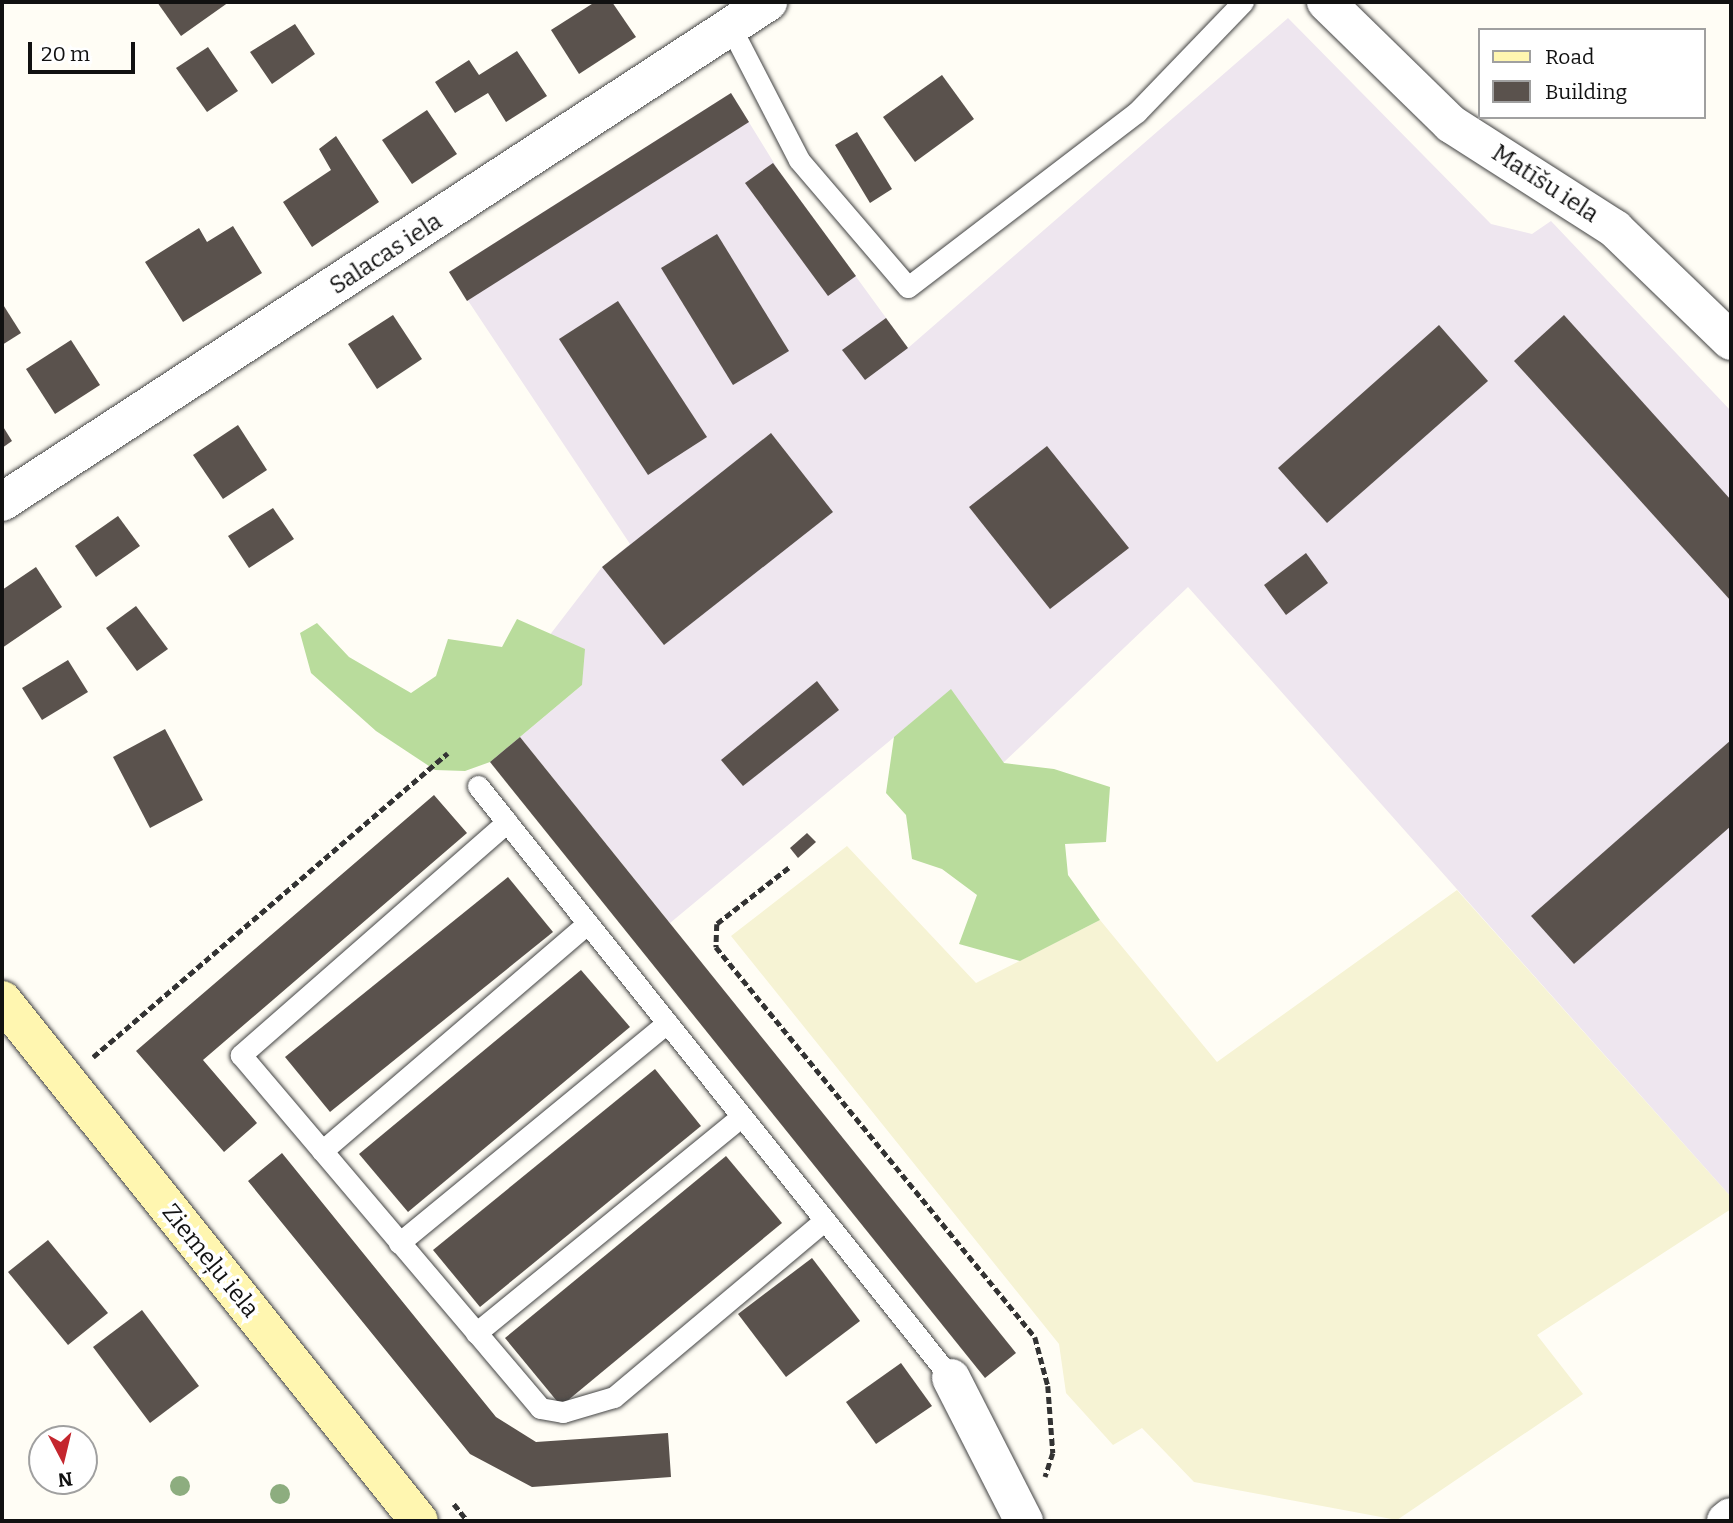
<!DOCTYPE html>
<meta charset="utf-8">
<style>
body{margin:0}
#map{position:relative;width:1733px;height:1523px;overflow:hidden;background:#fffdf5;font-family:Bitter,serif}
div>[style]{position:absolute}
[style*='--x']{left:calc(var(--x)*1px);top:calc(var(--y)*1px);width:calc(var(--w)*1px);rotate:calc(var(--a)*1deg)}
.industrial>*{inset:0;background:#eee6ef}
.farmland>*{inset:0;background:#f6f3d4}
.forest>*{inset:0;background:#b9dc9c}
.building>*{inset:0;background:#5a524d}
.path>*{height:4.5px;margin-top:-2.25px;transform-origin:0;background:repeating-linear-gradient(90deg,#333 0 7px,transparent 0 10.5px)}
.roads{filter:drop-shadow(0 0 2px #444) drop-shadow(0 0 2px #444)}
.lane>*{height:21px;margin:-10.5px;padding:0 10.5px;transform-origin:10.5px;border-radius:10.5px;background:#fff}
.street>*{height:38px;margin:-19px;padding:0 19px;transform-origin:19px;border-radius:19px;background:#fff}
.secondary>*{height:38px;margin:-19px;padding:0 19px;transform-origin:19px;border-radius:19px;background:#fff6b0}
.trees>*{width:20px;height:20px;margin:-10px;border-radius:50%;background:#8dad7f}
span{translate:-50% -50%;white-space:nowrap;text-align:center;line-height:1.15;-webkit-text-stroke:7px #fff;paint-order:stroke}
.street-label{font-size:24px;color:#111}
.frame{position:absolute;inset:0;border:4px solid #111;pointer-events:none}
.legend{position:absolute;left:1478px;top:28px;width:228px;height:91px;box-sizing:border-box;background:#fff;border:2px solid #a0a0a0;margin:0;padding:9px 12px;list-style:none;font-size:21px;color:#111}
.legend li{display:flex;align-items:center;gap:14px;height:35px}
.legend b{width:35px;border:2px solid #a0a0a0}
.north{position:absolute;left:28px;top:1425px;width:70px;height:70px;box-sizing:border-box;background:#fff;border:2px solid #a0a0a0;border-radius:50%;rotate:173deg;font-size:19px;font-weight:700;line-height:28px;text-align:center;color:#111}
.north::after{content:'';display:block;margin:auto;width:24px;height:32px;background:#c4262e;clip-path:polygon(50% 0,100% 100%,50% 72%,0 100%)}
.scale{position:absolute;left:28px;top:42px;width:107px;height:32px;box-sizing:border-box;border:4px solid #111;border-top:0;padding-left:9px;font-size:21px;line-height:24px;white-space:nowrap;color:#111;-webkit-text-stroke:5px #fff;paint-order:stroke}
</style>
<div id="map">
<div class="industrial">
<div style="clip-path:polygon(1288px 18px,1491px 224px,1532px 234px,1551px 221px,1731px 411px,1731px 1197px,1188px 587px,1003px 763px,951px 690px,670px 923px,520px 737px,582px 685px,549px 636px,602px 567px,630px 544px,449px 272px,731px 93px,779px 171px,908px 348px)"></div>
</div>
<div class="farmland">
<div style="clip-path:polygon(847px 846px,976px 983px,1100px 920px,1217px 1062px,1457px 890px,1731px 1197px,1731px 1209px,1537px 1335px,1583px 1394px,1397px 1520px,1194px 1482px,1142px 1428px,1113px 1445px,1066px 1393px,1059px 1344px,731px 936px)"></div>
</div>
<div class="forest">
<div style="clip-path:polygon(517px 619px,585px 649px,582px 685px,490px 762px,465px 771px,435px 770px,376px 731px,311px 673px,300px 633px,317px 623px,349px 657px,411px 693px,436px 676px,448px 639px,502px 647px)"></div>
<div style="clip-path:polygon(951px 689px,1004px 763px,1054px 769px,1110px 787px,1106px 842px,1065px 844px,1068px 875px,1100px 920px,1020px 961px,959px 944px,977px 895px,942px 869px,912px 859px,906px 815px,886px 793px,894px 737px)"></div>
</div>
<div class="building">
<div style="clip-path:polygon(157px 2px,229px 2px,181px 36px)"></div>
<div style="clip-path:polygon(595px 2px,612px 2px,636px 37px,579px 74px,551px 30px)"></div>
<div style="clip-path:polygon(295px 24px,315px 54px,272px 84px,250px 52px)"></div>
<div style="clip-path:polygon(208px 47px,238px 91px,207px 112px,176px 68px)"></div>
<div style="clip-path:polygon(517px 51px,547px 96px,506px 122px,488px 93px,455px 113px,435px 82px,469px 60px,479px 75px)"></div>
<div style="clip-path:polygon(942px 75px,974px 119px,915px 162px,883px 117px)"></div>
<div style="clip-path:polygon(731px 93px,749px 122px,467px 301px,449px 272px)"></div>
<div style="clip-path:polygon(427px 110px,457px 154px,412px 184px,382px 140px)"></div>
<div style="clip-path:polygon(857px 132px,892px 189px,870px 203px,835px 145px)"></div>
<div style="clip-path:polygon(336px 136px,379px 202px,312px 247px,283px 202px,331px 170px,319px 149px)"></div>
<div style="clip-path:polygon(773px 163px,856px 276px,828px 296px,745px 183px)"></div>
<div style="clip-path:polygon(233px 226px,262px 273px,183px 322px,145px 262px,199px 228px,207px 242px)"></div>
<div style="clip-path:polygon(717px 234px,789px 351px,733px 385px,661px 268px)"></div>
<div style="clip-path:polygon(618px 301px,707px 437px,648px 475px,559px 339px)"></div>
<div style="clip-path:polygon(2px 303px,21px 333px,2px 345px)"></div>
<div style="clip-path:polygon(393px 315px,422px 359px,377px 389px,348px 344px)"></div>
<div style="clip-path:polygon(1564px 315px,1731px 500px,1731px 601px,1514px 361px)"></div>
<div style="clip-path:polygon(886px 318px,908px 348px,865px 380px,842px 350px)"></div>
<div style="clip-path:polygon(1439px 325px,1488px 381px,1327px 523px,1278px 468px)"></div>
<div style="clip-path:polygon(71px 340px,100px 385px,55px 414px,26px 369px)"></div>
<div style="clip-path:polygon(2px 425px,12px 441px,2px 448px)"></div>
<div style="clip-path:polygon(238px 425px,267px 470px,223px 499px,193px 455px)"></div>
<div style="clip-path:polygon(771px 433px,833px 512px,664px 645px,602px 567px)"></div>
<div style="clip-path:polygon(1047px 446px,1129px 548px,1050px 609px,969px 507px)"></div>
<div style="clip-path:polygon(273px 508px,294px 539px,249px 568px,228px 536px)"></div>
<div style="clip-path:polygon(118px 516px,140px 546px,96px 577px,75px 546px)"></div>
<div style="clip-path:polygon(1306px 553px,1328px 583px,1286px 615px,1264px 585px)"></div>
<div style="clip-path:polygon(36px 567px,62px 607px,2px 648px,2px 590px)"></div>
<div style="clip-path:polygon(136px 606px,168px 649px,137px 671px,106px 628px)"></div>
<div style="clip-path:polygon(68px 660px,88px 692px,42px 720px,22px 688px)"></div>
<div style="clip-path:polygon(817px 681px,839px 710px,743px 786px,721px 760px)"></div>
<div style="clip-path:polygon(165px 729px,203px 800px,150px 828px,113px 757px)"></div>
<div style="clip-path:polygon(520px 737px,1016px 1353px,985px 1378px,490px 762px)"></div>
<div style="clip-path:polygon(1731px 740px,1731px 826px,1574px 964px,1531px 916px)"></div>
<div style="clip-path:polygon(434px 795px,467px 833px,203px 1060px,257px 1123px,224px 1152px,136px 1051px)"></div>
<div style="clip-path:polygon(807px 833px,816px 842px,798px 858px,790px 848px)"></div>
<div style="clip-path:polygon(508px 877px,553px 932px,330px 1112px,285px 1057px)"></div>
<div style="clip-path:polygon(581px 970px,630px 1027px,408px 1212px,359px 1154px)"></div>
<div style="clip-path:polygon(655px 1069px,701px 1126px,480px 1307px,433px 1250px)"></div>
<div style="clip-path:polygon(282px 1153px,496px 1417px,536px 1442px,668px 1433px,671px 1477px,532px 1487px,470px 1454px,248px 1181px)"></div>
<div style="clip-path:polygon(726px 1156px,782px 1223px,561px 1406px,505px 1338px)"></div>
<div style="clip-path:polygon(48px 1240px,108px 1313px,68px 1345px,8px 1272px)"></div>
<div style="clip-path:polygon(812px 1258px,860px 1321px,786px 1377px,738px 1314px)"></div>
<div style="clip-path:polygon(142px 1310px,199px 1386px,150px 1423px,93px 1347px)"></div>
<div style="clip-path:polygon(901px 1363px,932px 1406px,876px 1444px,846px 1402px)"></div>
</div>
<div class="path">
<div style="--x:789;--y:868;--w:91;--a:142.1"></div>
<div style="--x:717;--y:924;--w:23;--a:92"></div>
<div style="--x:716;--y:947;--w:504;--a:50.72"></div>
<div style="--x:1035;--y:1337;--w:51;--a:75.1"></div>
<div style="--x:1048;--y:1386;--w:67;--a:85.7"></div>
<div style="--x:1053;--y:1453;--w:25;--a:108"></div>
<div style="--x:93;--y:1057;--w:467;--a:-40.6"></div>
<div style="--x:454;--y:1504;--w:22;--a:51"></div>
</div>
<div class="roads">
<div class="lane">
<div style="--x:731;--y:28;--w:148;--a:62.7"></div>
<div style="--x:799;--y:160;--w:167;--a:49.4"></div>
<div style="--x:908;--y:287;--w:288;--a:-37.4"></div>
<div style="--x:1137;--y:112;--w:153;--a:-46.1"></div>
<div style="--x:478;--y:786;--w:758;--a:51.38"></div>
<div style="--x:507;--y:822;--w:354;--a:138.8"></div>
<div style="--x:241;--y:1055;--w:463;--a:49.7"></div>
<div style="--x:540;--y:1408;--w:23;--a:10"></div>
<div style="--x:563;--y:1412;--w:53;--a:-16.4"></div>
<div style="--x:614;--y:1397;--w:275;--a:-40"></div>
<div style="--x:322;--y:1151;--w:350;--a:-40.6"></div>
<div style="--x:399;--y:1243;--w:347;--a:-39.4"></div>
<div style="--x:476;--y:1333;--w:343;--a:-39.2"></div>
</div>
<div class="street">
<div style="--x:1326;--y:2;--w:175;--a:44.3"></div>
<div style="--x:1451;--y:124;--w:195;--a:32.6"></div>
<div style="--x:1615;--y:229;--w:161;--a:44"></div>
<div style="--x:2;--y:502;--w:915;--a:-33.13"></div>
<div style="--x:951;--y:1378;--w:161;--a:63"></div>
<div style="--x:1726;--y:1521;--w:6;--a:-39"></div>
</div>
<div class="secondary">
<div style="--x:2;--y:1000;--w:667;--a:51.33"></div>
</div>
</div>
<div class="trees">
<div style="left:180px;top:1486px"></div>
<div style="left:280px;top:1494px"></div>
</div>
<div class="street-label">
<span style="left:1545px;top:184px;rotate:33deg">Matīšu iela</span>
<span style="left:386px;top:254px;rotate:-33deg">Salacas iela</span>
<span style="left:210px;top:1261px;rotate:51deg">Ziemeļu iela</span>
</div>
<div class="frame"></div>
<ul class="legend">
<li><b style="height:9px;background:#fff6b0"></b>Road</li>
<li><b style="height:19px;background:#5a524d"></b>Building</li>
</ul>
<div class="north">N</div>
<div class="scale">20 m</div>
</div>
